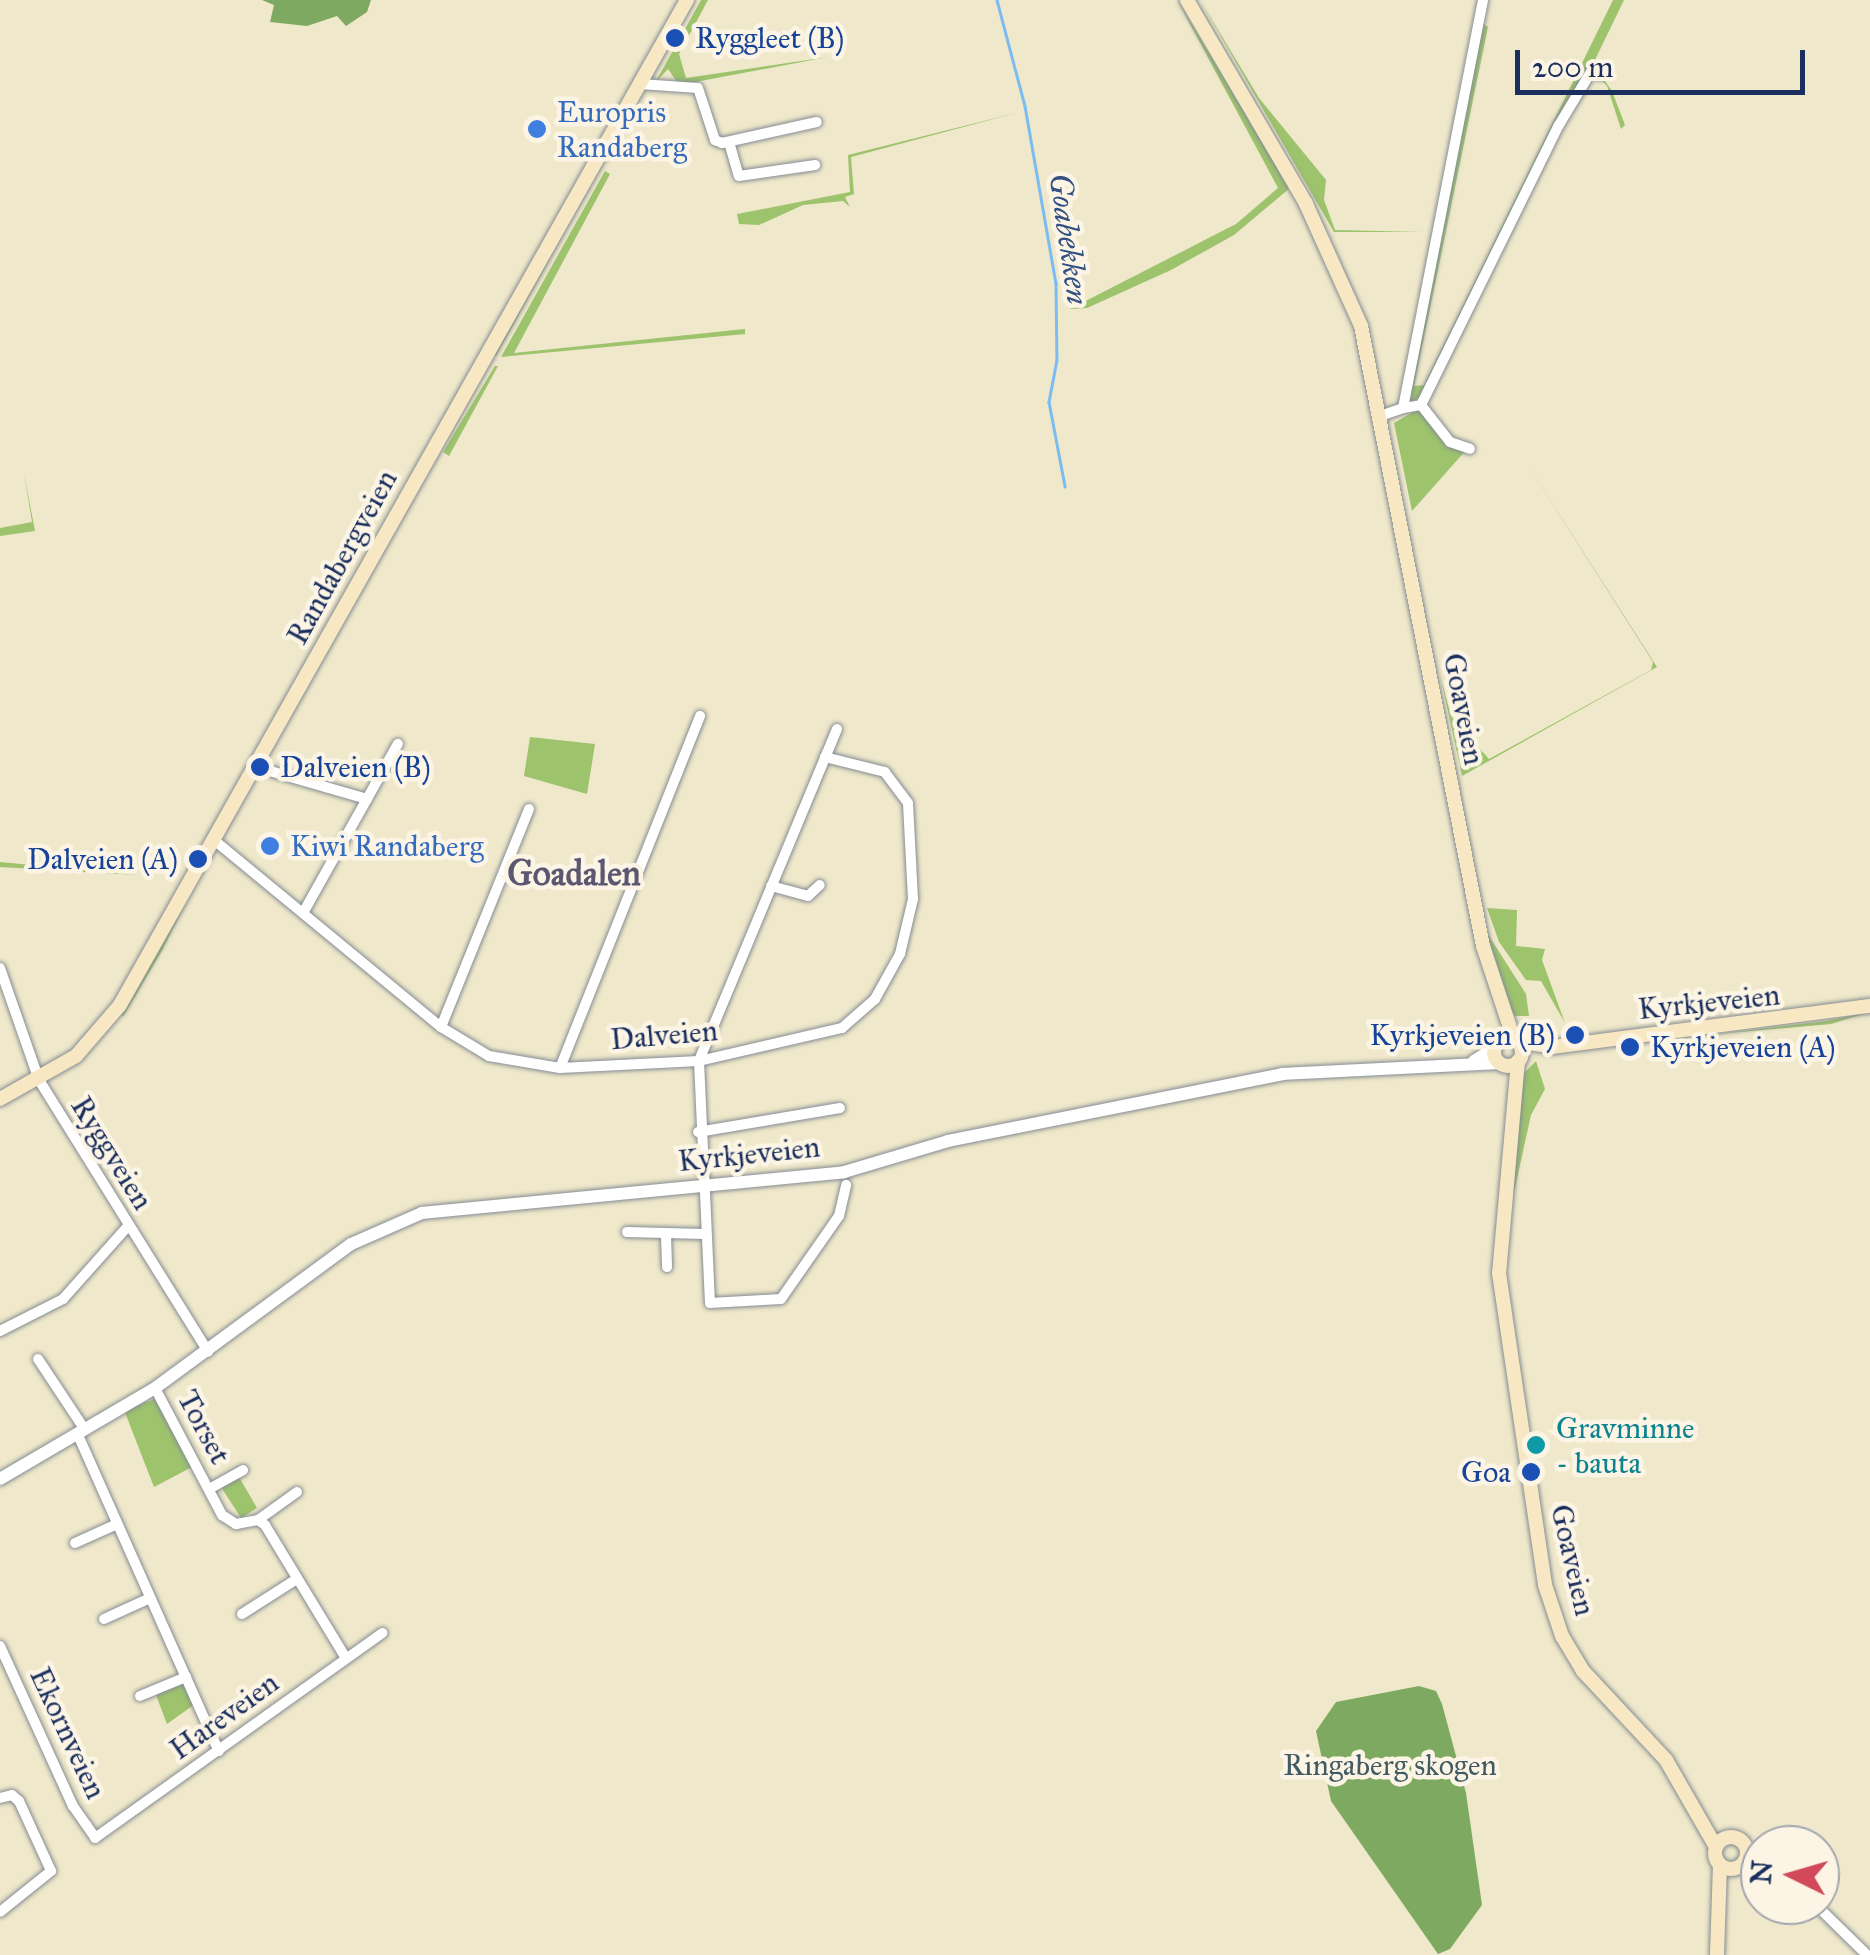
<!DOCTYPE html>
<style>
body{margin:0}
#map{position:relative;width:1870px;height:1955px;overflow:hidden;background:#efe8ca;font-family:"IM FELL Great Primer",serif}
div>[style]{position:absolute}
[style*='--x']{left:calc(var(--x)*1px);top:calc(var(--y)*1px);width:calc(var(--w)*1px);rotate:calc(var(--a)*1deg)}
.green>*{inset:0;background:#9dc36d}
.forest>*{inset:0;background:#7ea960}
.stream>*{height:2.5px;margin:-1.25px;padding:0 1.25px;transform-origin:1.25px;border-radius:1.25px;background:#7cbdf1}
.roads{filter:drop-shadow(0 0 2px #858c94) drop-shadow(0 0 2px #858c94)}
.minor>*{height:10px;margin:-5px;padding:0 5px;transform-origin:5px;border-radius:5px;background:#fff}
.tertiary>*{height:12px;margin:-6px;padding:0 6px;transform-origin:6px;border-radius:6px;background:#fff}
.secondary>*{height:14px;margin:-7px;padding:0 7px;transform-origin:7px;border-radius:7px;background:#f7e8c3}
.secondary>.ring{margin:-7px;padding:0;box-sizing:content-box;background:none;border:14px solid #f7e8c3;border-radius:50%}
.dots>*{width:28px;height:28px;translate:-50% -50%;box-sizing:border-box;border:5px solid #fcf5e5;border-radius:50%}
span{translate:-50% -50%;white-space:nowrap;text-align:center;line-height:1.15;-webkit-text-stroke:9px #fcf5e5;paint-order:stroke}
.transit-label{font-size:30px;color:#164399}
.left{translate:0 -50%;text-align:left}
.right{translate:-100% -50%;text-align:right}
.shop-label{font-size:30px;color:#366cbe}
.street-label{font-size:30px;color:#1b2f5e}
.culture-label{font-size:30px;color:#0d838f}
.park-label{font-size:30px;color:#425b62}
.water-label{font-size:32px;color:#335283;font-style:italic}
.quarter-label{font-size:35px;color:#5c5771;font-weight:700}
.north{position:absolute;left:1740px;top:1825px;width:100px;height:100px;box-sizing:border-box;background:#fcf5e5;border:2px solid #a2a6af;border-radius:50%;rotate:275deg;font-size:28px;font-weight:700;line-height:40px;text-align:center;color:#1b2f5e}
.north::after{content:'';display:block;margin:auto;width:35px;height:45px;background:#d1495b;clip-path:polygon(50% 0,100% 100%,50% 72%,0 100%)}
.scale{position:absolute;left:1515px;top:50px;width:290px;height:45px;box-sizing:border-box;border:5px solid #1b2f5e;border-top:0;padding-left:12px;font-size:30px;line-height:35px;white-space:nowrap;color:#1b2f5e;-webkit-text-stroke:8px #fcf5e5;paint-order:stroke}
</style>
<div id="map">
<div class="green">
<div style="clip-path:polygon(701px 0,708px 0,679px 54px,686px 78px,828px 57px,679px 85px,668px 69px,655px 83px)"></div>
<div style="clip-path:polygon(1177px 0,1290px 188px,1234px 235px,1171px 270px,1087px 308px,1070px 309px,1236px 224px,1278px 188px)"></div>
<div style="clip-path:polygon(1200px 0,1259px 98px,1326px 180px,1324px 200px,1335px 230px,1422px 232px,1334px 232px)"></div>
<div style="clip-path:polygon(1480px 0,1488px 0,1480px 21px,1488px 27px,1414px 386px,1424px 385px,1613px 0,1624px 0,1593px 64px,1612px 91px,1625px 125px,1621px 129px,1607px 86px,1592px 71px,1427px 392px,1412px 402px,1408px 402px)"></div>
<div style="clip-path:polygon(1020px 112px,851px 157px,854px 194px,845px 197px,850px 207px,843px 201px,803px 205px,759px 225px,739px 224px,737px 214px,850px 192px,848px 155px)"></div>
<div style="clip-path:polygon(598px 171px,496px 356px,493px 354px)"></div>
<div style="clip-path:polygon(605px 171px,610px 174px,514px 353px,745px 329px,745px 334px,501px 357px)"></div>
<div style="clip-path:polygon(495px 366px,498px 366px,449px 456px,443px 452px)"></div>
<div style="clip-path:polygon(1418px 409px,1467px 449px,1412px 511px,1394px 423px)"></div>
<div style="clip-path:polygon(1522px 456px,1657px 667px,1462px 776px,1440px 675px,1451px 716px,1489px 759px,1651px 670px,1653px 662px)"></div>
<div style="clip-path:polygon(24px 473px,35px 531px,0 536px,0 528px,32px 522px)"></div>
<div style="clip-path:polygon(530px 737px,595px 744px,587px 794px,524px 776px)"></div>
<div style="clip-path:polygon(0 862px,137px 875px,0 867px)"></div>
<div style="clip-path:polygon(191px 892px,163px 949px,123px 1017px,122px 1015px)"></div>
<div style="clip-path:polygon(1487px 908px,1517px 910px,1516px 946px,1545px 949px,1542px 960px,1565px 1023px,1541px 981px,1526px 980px,1499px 942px)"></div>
<div style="clip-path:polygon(1484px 928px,1526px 994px,1529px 1016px,1515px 1016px,1505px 1002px)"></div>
<div style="clip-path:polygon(1870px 1012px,1831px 1024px,1717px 1034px,1826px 1021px)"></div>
<div style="clip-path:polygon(1536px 1061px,1545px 1089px,1531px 1115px,1511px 1206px,1521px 1076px)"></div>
<div style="clip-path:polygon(155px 1399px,192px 1467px,154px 1487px,124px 1410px)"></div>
<div style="clip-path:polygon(239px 1477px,257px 1508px,241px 1518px,221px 1487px)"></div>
<div style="clip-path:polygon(183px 1679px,195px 1704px,167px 1724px,154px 1690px)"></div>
</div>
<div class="forest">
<div style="clip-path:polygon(262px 0,371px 0,367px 12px,346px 26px,337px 16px,307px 26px,270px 22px,274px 5px)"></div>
<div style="clip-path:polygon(1419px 1686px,1436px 1691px,1442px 1704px,1466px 1793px,1482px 1905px,1450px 1949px,1438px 1954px,1331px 1801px,1316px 1731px,1336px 1702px)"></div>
</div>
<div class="stream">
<div style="--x:997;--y:0;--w:110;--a:75.2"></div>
<div style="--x:1025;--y:106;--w:180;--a:80.1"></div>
<div style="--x:1056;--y:283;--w:77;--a:89.3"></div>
<div style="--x:1057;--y:360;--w:43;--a:100.8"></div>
<div style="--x:1049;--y:402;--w:86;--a:79.2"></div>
</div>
<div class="roads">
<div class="minor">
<div style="--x:640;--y:84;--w:58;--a:3.9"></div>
<div style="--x:698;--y:88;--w:55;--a:71.9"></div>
<div style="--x:715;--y:140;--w:8;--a:23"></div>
<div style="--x:722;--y:143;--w:97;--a:-12.5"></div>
<div style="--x:729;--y:142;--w:35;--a:74"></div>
<div style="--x:739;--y:176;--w:77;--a:-8.2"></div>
<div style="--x:1421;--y:405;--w:47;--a:51.9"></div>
<div style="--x:1450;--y:442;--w:21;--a:19"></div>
<div style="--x:1403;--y:408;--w:18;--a:-9"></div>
<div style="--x:1421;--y:405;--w:312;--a:-63.8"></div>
<div style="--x:1559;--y:125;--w:64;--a:-59"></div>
<div style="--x:1592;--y:70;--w:9;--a:32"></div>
<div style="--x:1380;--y:416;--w:24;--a:-19"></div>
<div style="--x:1403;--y:408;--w:416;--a:-78.9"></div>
<div style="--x:837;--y:729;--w:360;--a:112.6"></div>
<div style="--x:699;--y:1061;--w:242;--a:87.4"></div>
<div style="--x:710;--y:1303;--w:71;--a:-3.2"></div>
<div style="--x:781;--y:1299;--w:101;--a:-55.1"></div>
<div style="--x:839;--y:1216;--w:32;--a:-77"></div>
<div style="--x:270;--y:771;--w:101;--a:16.1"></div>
<div style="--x:214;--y:840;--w:294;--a:39.5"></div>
<div style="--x:441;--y:1027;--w:56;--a:31.1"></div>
<div style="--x:489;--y:1056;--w:72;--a:9.6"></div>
<div style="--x:560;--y:1068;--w:139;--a:-2.9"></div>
<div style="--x:699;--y:1061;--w:147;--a:-13"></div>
<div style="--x:842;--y:1028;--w:44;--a:-41.3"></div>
<div style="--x:875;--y:999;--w:51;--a:-60.9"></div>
<div style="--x:900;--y:954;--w:57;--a:-76.7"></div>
<div style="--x:913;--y:899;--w:96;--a:-93"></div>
<div style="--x:908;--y:803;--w:39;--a:-127"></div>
<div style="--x:885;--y:772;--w:62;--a:-166"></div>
<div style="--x:771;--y:886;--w:38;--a:15"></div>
<div style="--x:808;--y:896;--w:16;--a:-43"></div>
<div style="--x:303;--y:913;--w:194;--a:-60.7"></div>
<div style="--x:0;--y:968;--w:119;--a:70.8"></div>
<div style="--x:39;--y:1080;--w:320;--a:58.1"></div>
<div style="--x:441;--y:1027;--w:235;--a:-68"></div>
<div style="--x:560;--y:1068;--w:379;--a:-68.3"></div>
<div style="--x:698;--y:1132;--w:144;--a:-9.6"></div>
<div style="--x:627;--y:1232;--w:77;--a:1.5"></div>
<div style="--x:666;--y:1236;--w:31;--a:88"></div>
<div style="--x:0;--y:1331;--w:71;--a:-26.9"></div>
<div style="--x:63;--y:1299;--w:98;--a:-48.3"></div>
<div style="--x:38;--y:1359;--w:85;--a:56.5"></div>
<div style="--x:155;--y:1388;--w:144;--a:62.2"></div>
<div style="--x:222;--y:1515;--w:17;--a:33"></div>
<div style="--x:236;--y:1524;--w:22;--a:-10"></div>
<div style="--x:258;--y:1520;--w:9;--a:36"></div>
<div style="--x:265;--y:1525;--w:156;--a:58.7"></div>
<div style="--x:78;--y:1435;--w:346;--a:66"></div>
<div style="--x:209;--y:1489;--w:39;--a:-29"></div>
<div style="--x:258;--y:1520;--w:48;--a:-35.7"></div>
<div style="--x:75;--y:1543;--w:46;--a:-24.3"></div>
<div style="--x:242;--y:1614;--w:65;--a:-32.5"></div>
<div style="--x:104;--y:1619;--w:51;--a:-24.5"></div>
<div style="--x:0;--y:1646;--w:176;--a:65.5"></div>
<div style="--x:73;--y:1806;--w:39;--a:55"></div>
<div style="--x:95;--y:1838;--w:353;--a:-35.5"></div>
<div style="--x:140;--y:1696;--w:50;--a:-22.4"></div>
<div style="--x:0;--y:1798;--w:12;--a:-14"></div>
<div style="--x:12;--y:1795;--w:9;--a:41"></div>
<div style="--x:19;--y:1801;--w:77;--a:65.4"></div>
<div style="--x:51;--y:1871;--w:65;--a:141.2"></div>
<div style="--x:1746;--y:1848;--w:17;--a:36"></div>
<div style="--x:1741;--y:1866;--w:19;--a:6"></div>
<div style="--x:1816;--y:1905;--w:71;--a:44.4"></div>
</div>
<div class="tertiary">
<div style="--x:1474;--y:1061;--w:25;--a:-32"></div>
<div style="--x:0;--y:1479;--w:180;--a:-30.4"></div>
<div style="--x:155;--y:1388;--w:243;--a:-36.3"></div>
<div style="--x:351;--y:1244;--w:77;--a:-23.6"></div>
<div style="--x:422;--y:1213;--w:424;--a:-5.5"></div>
<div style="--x:844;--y:1172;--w:109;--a:-16.6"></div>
<div style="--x:948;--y:1141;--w:341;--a:-11.3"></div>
<div style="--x:1282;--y:1074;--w:217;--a:-2.9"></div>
</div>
<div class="secondary">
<div style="--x:1187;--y:0;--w:236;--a:59.7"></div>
<div style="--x:1306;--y:204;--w:134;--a:65.7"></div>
<div style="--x:1361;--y:326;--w:632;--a:78.87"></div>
<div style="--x:1483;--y:946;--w:99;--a:71.7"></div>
<div class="ring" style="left:1494px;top:1038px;width:14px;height:14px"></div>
<div style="--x:1516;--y:1041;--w:37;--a:9"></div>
<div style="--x:1553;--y:1047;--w:320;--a:-7.4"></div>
<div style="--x:1518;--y:1061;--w:213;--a:95.1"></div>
<div style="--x:1499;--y:1273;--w:315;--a:81.6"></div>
<div style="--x:1545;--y:1585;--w:54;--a:71.6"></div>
<div style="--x:1562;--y:1636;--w:41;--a:59"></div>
<div style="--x:1583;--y:1671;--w:122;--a:47"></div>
<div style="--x:1666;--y:1760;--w:100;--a:60.1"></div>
<div style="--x:0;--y:1099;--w:87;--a:-29.5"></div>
<div style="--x:76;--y:1056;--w:67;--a:-49.2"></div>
<div style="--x:120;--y:1005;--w:1154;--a:-60.57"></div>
<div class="ring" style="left:1715px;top:1837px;width:18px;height:18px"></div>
<div style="--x:1717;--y:1955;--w:90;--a:-88.1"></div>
</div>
</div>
<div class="dots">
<div style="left:675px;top:38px;background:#1a4fb4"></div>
<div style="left:537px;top:129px;background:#3f7fe0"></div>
<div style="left:260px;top:767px;background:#1a4fb4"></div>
<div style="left:270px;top:846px;background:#3f7fe0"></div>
<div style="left:198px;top:859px;background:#1a4fb4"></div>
<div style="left:1575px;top:1035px;background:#1a4fb4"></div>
<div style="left:1630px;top:1047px;background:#1a4fb4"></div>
<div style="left:1536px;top:1445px;background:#0f9aa8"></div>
<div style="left:1531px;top:1472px;background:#1a4fb4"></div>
</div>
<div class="transit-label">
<span class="left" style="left:695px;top:38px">Ryggleet (B)</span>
<span class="left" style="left:280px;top:767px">Dalveien (B)</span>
<span class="right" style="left:178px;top:859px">Dalveien (A)</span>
<span class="right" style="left:1555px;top:1035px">Kyrkjeveien (B)</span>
<span class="left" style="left:1650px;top:1047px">Kyrkjeveien (A)</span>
<span class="right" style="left:1511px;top:1472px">Goa</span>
</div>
<div class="shop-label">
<span class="left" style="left:557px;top:129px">Europris<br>Randaberg</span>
<span class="left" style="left:290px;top:846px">Kiwi Randaberg</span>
</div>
<div class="street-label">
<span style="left:342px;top:557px;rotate:-61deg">Randabergveien</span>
<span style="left:1464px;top:709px;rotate:79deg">Goaveien</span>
<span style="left:1709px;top:1002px;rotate:-6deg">Kyrkjeveien</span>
<span style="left:664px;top:1035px;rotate:-5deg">Dalveien</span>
<span style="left:112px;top:1153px;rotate:58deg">Ryggveien</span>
<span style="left:749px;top:1154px;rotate:-6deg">Kyrkjeveien</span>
<span style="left:204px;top:1427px;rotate:62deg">Torset</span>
<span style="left:1573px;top:1560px;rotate:77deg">Goaveien</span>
<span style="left:224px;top:1716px;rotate:-36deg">Hareveien</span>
<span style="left:68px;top:1733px;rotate:65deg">Ekornveien</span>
</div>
<div class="culture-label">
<span class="left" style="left:1556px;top:1445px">Gravminne<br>- bauta</span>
</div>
<div class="park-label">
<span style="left:1390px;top:1765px">Ringaberg skogen</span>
</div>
<div class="water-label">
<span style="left:1068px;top:239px;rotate:82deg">Goabekken</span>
</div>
<div class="quarter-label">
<span style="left:574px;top:874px">Goadalen</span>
</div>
<div class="north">N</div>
<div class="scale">200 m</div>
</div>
